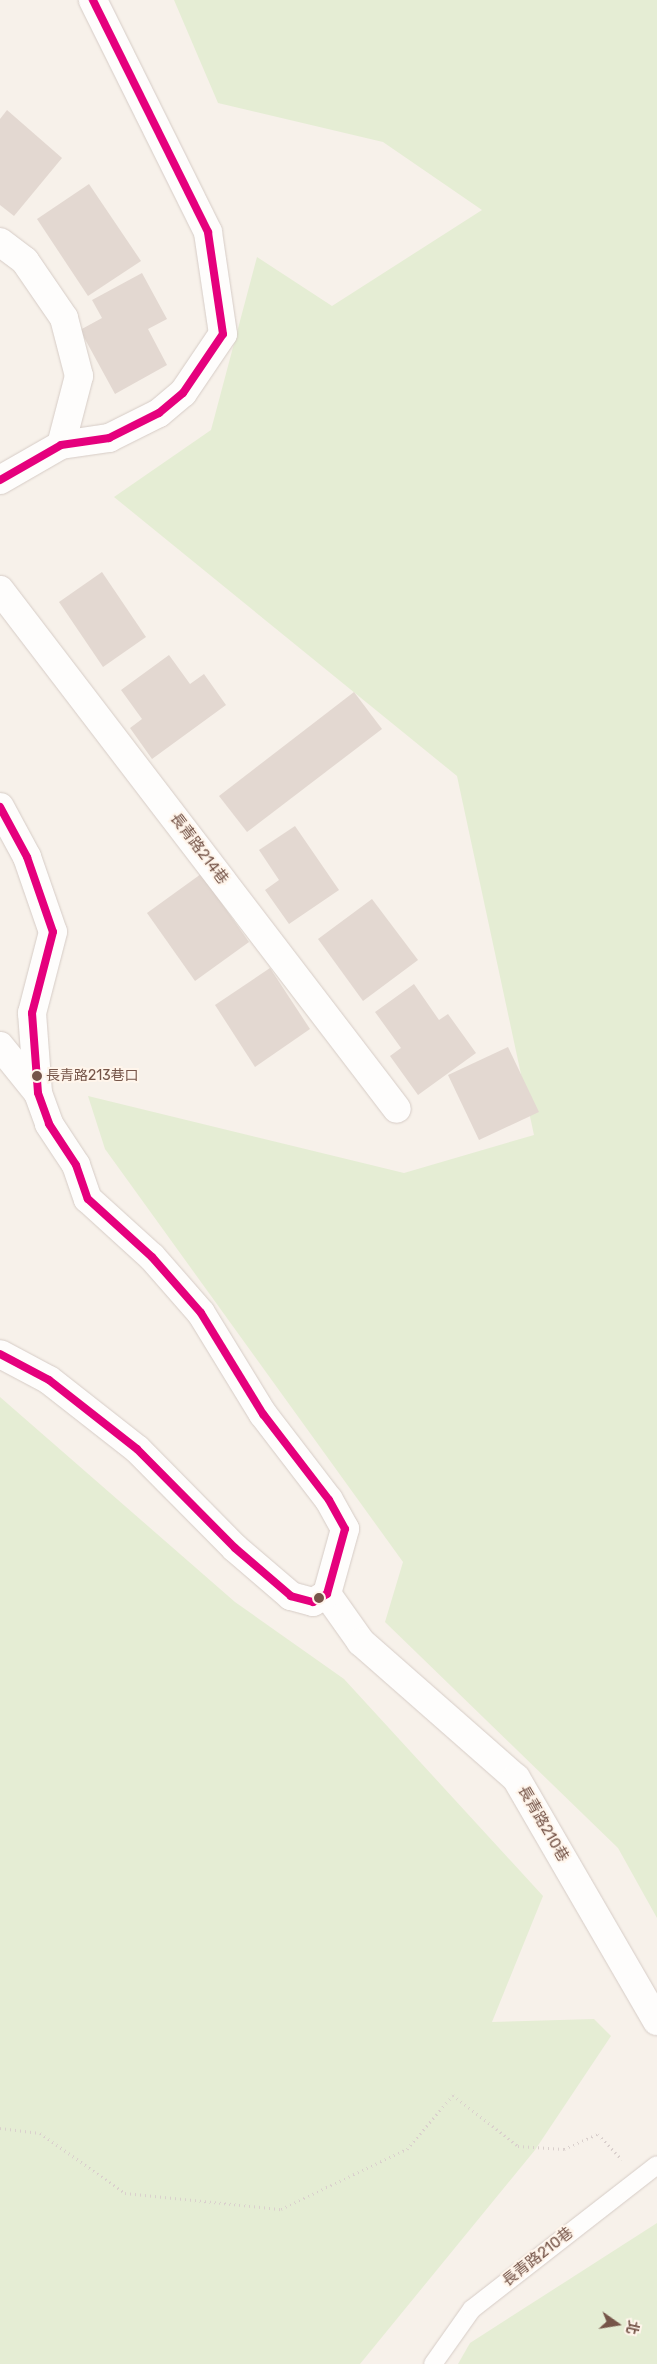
<!DOCTYPE html>
<meta charset="utf-8">
<style>
body{margin:0}
#map{position:relative;width:657px;height:2364px;overflow:hidden;background:#f7f1ea;font-family:Rubik,"Noto Sans TC",sans-serif}
div>[style]{position:absolute}
[style*='--x']{left:calc(var(--x)*1px);top:calc(var(--y)*1px);width:calc(var(--w)*1px);rotate:calc(var(--a)*1deg)}
.green>*{inset:0;background:#e5edd4}
.building>*{inset:0;background:#e3d8d1}
.path>*{height:3px;margin-top:-1.5px;transform-origin:0;background:repeating-linear-gradient(90deg,#dad0cd 0 1px,transparent 0 5px)}
.roads{filter:drop-shadow(0 0 1px #d6ccc6) drop-shadow(0 0 1px #d6ccc6)}
.lane>*{height:18px;margin:-9px;padding:0 9px;transform-origin:9px;border-radius:9px;background:#fefdfc}
.street>*{height:28px;margin:-14px;padding:0 14px;transform-origin:14px;border-radius:14px;background:#fefdfc}
.secondary>*{height:28px;margin:-14px;padding:0 14px;transform-origin:14px;border-radius:14px;background:#fefdfc}
.bus-1>*{height:8px;margin:-4px;padding:0 4px;transform-origin:4px;border-radius:4px;background:#e5007d}
.dots>*{width:14px;height:14px;translate:-50% -50%;box-sizing:border-box;border:2px solid #fff5eb;border-radius:50%}
span{translate:-50% -50%;white-space:nowrap;text-align:center;line-height:1.15;-webkit-text-stroke:4px #fff5eb;paint-order:stroke}
.bus-label{font-size:14px;color:#765549}
.left{translate:0 -50%;text-align:left}
.street-label{font-size:15px;color:#765549}
.north{position:absolute;left:592px;top:2299px;width:50px;height:50px;-webkit-text-stroke:4px #fff5eb;paint-order:stroke;rotate:103deg;font-size:14px;font-weight:700;line-height:20px;text-align:center;color:#765549}
.north::after{content:'';display:block;margin:auto;width:18px;height:22px;background:#765549;clip-path:polygon(50% 0,100% 100%,50% 72%,0 100%)}
</style>
<div id="map">
<div class="green">
<div style="clip-path:polygon(174px 0,657px 0,657px 1918px,618px 1848px,385px 1622px,403px 1562px,105px 1149px,88px 1096px,404px 1173px,534px 1135px,457px 776px,114px 497px,211px 430px,257px 257px,332px 306px,482px 210px,383px 142px,218px 103px)"></div>
<div style="clip-path:polygon(0 1397px,235px 1602px,344px 1679px,543px 1896px,492px 2022px,594px 2019px,611px 2036px,535px 2150px,360px 2364px,0 2364px)"></div>
<div style="clip-path:polygon(657px 2223px,657px 2364px,458px 2364px,470px 2343px)"></div>
</div>
<div class="building">
<div style="clip-path:polygon(7px 110px,62px 158px,14px 216px,0 205px,0 119px)"></div>
<div style="clip-path:polygon(89px 184px,141px 261px,88px 296px,37px 219px)"></div>
<div style="clip-path:polygon(142px 273px,167px 319px,148px 329px,167px 365px,115px 394px,80px 330px,102px 318px,92px 300px)"></div>
<div style="clip-path:polygon(102px 572px,146px 637px,103px 667px,59px 602px)"></div>
<div style="clip-path:polygon(169px 655px,190px 684px,204px 674px,226px 705px,152px 759px,130px 728px,142px 719px,121px 690px)"></div>
<div style="clip-path:polygon(354px 692px,382px 729px,247px 832px,219px 796px)"></div>
<div style="clip-path:polygon(295px 826px,339px 890px,289px 924px,265px 890px,279px 880px,259px 850px)"></div>
<div style="clip-path:polygon(201px 874px,249px 942px,195px 981px,147px 913px)"></div>
<div style="clip-path:polygon(372px 899px,418px 960px,363px 1001px,318px 939px)"></div>
<div style="clip-path:polygon(270px 968px,310px 1029px,255px 1067px,215px 1005px)"></div>
<div style="clip-path:polygon(414px 984px,439px 1020px,448px 1014px,476px 1053px,418px 1095px,390px 1056px,401px 1048px,375px 1012px)"></div>
<div style="clip-path:polygon(508px 1047px,539px 1112px,479px 1140px,448px 1075px)"></div>
</div>
<div class="path">
<div style="--x:0;--y:2128;--w:40;--a:7.1"></div>
<div style="--x:40;--y:2133;--w:104;--a:35.2"></div>
<div style="--x:125;--y:2193;--w:157;--a:5.9"></div>
<div style="--x:281;--y:2209;--w:140;--a:-25.5"></div>
<div style="--x:407;--y:2149;--w:71;--a:-49.6"></div>
<div style="--x:453;--y:2095;--w:83;--a:38.1"></div>
<div style="--x:518;--y:2146;--w:46;--a:3.7"></div>
<div style="--x:564;--y:2149;--w:37;--a:-24"></div>
<div style="--x:598;--y:2134;--w:35;--a:47"></div>
</div>
<div class="roads">
<div class="lane">
<div style="--x:433;--y:2364;--w:67;--a:-54.7"></div>
<div style="--x:472;--y:2309;--w:234;--a:-37.9"></div>
</div>
<div class="street">
<div style="--x:0;--y:242;--w:31;--a:37"></div>
<div style="--x:25;--y:261;--w:69;--a:55.6"></div>
<div style="--x:64;--y:318;--w:60;--a:75.5"></div>
<div style="--x:79;--y:376;--w:71;--a:104.6"></div>
<div style="--x:0;--y:590;--w:653;--a:52.59"></div>
<div style="--x:0;--y:1046;--w:60;--a:51"></div>
<div style="--x:327;--y:1594;--w:59;--a:54.7"></div>
<div style="--x:361;--y:1642;--w:206;--a:41.3"></div>
<div style="--x:516;--y:1778;--w:281;--a:59.9"></div>
</div>
<div class="secondary">
<div style="--x:0;--y:480;--w:70;--a:-29.8"></div>
<div style="--x:61;--y:445;--w:49;--a:-8.3"></div>
<div style="--x:109;--y:438;--w:56;--a:-26.6"></div>
<div style="--x:159;--y:413;--w:31;--a:-40"></div>
<div style="--x:183;--y:393;--w:71;--a:-55.9"></div>
<div style="--x:223;--y:334;--w:103;--a:-98.4"></div>
<div style="--x:208;--y:232;--w:259;--a:-116.4"></div>
<div style="--x:0;--y:807;--w:57;--a:61.6"></div>
<div style="--x:27;--y:857;--w:79;--a:70.9"></div>
<div style="--x:53;--y:932;--w:84;--a:104.5"></div>
<div style="--x:32;--y:1013;--w:80;--a:85.7"></div>
<div style="--x:38;--y:1093;--w:33;--a:70"></div>
<div style="--x:49;--y:1124;--w:49;--a:56.6"></div>
<div style="--x:76;--y:1165;--w:36;--a:71"></div>
<div style="--x:88;--y:1199;--w:86;--a:42.2"></div>
<div style="--x:152;--y:1257;--w:74;--a:48.8"></div>
<div style="--x:201;--y:1313;--w:119;--a:58.5"></div>
<div style="--x:263;--y:1414;--w:108;--a:52.5"></div>
<div style="--x:329;--y:1500;--w:33;--a:61"></div>
<div style="--x:345;--y:1529;--w:67;--a:105.5"></div>
<div style="--x:327;--y:1594;--w:16;--a:150"></div>
<div style="--x:313;--y:1602;--w:23;--a:-165"></div>
<div style="--x:291;--y:1596;--w:74;--a:-139.4"></div>
<div style="--x:235;--y:1548;--w:139;--a:-134.7"></div>
<div style="--x:137;--y:1449;--w:112;--a:-141.9"></div>
<div style="--x:49;--y:1380;--w:55;--a:-152"></div>
</div>
</div>
<div class="bus-1">
<div style="--x:0;--y:480;--w:70;--a:-29.8"></div>
<div style="--x:61;--y:445;--w:49;--a:-8.3"></div>
<div style="--x:109;--y:438;--w:56;--a:-26.6"></div>
<div style="--x:159;--y:413;--w:31;--a:-40"></div>
<div style="--x:183;--y:393;--w:71;--a:-55.9"></div>
<div style="--x:223;--y:334;--w:103;--a:-98.4"></div>
<div style="--x:208;--y:232;--w:259;--a:-116.4"></div>
<div style="--x:0;--y:807;--w:57;--a:61.6"></div>
<div style="--x:27;--y:857;--w:79;--a:70.9"></div>
<div style="--x:53;--y:932;--w:84;--a:104.5"></div>
<div style="--x:32;--y:1013;--w:80;--a:85.7"></div>
<div style="--x:38;--y:1093;--w:33;--a:70"></div>
<div style="--x:49;--y:1124;--w:49;--a:56.6"></div>
<div style="--x:76;--y:1165;--w:36;--a:71"></div>
<div style="--x:88;--y:1199;--w:86;--a:42.2"></div>
<div style="--x:152;--y:1257;--w:74;--a:48.8"></div>
<div style="--x:201;--y:1313;--w:119;--a:58.5"></div>
<div style="--x:263;--y:1414;--w:108;--a:52.5"></div>
<div style="--x:329;--y:1500;--w:33;--a:61"></div>
<div style="--x:345;--y:1529;--w:67;--a:105.5"></div>
<div style="--x:327;--y:1594;--w:16;--a:150"></div>
<div style="--x:313;--y:1602;--w:23;--a:-165"></div>
<div style="--x:291;--y:1596;--w:74;--a:-139.4"></div>
<div style="--x:235;--y:1548;--w:139;--a:-134.7"></div>
<div style="--x:137;--y:1449;--w:112;--a:-141.9"></div>
<div style="--x:49;--y:1380;--w:55;--a:-152"></div>
</div>
<div class="dots">
<div style="left:37px;top:1076px;background:#765549"></div>
<div style="left:319px;top:1598px;background:#765549"></div>
</div>
<div class="bus-label">
<span class="left" style="left:46px;top:1076px">長青路213巷口</span>
</div>
<div class="street-label">
<span style="left:199px;top:849px;rotate:53deg">長青路214巷</span>
<span style="left:543px;top:1824px;rotate:60deg">長青路210巷</span>
<span style="left:538px;top:2257px;rotate:-38deg">長青路210巷</span>
</div>
<div class="north">北</div>
</div>
